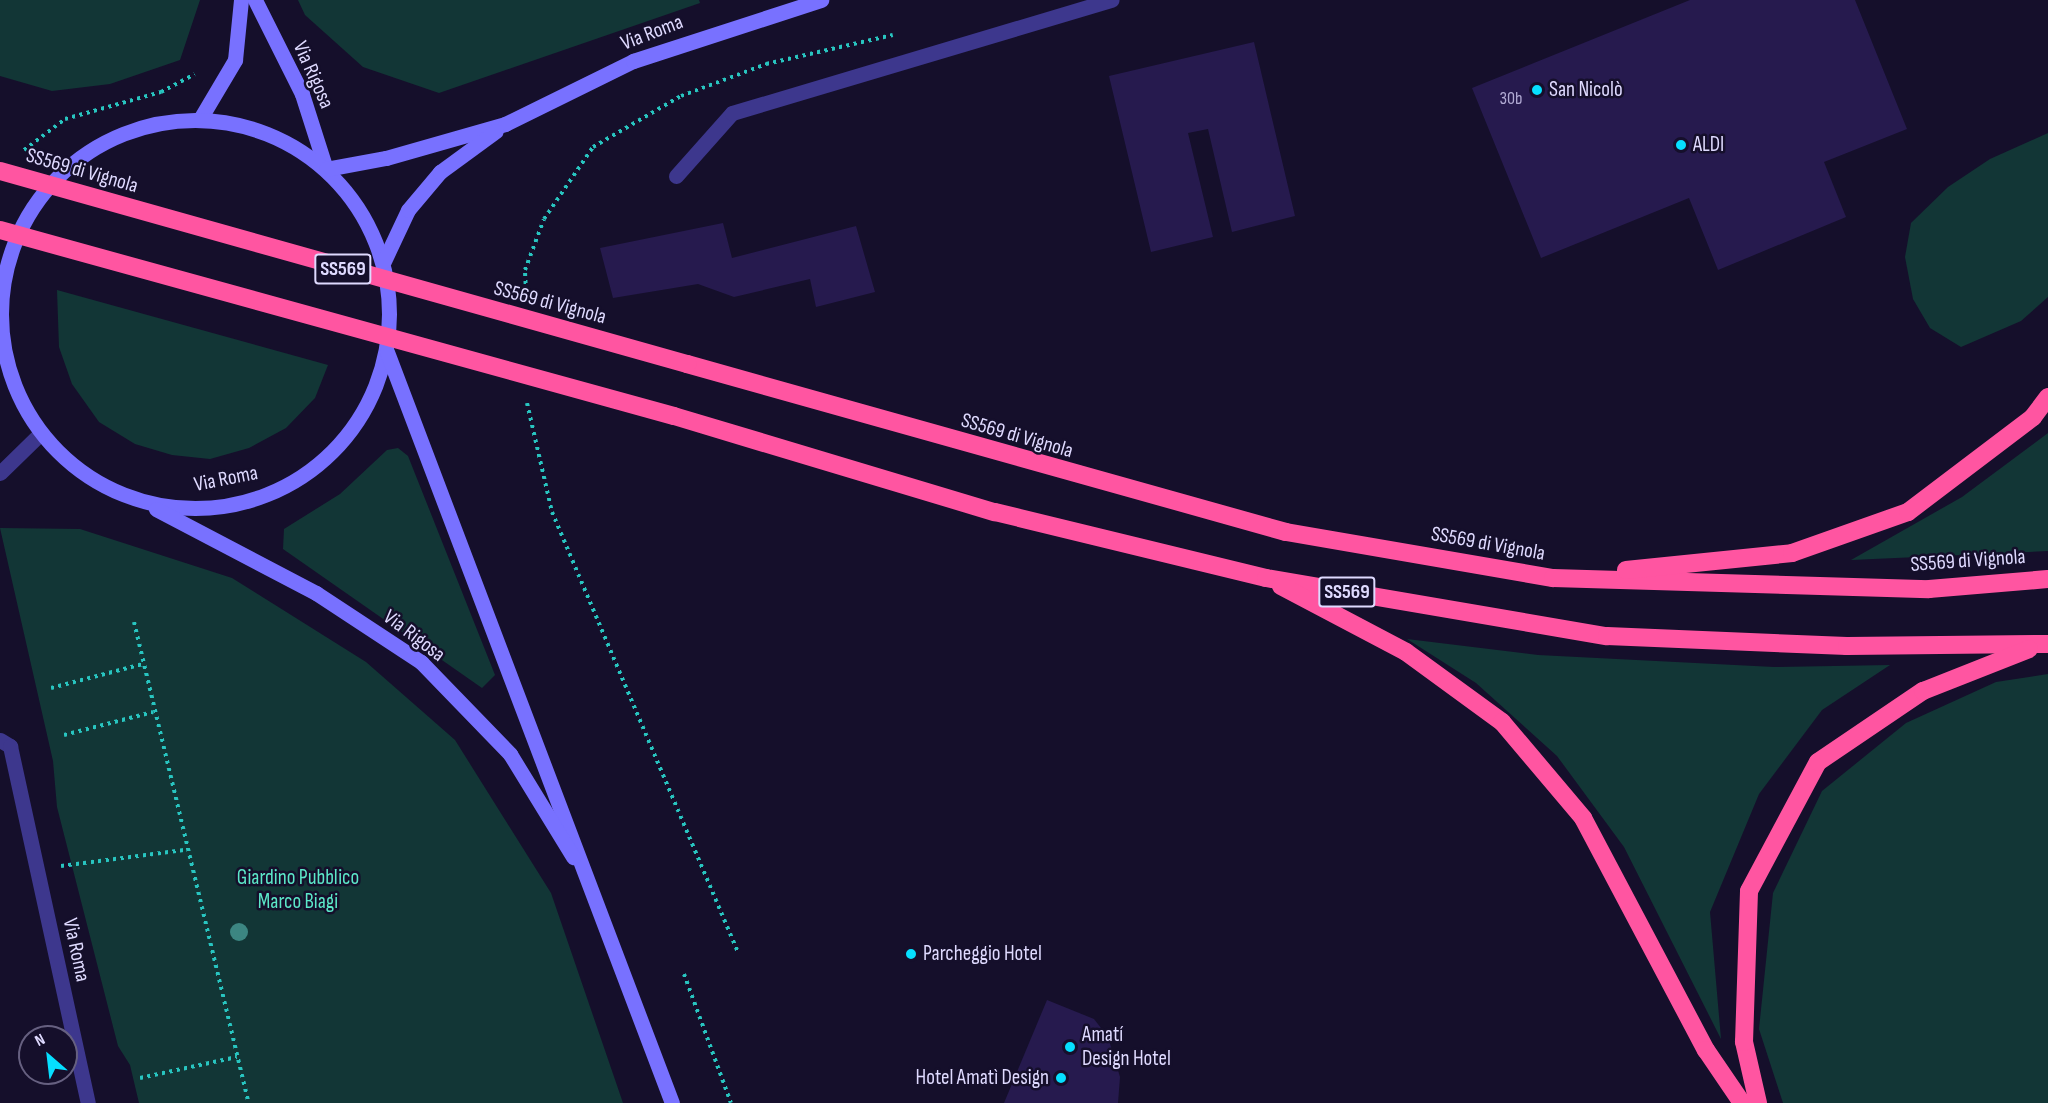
<!DOCTYPE html>
<meta charset="utf-8">
<style>
body{margin:0}
#map{position:relative;width:2048px;height:1103px;overflow:hidden;background:#150f2b;font-family:"Sofia Sans Condensed",sans-serif}
div>[style]{position:absolute}
[style*='--x']{left:calc(var(--x)*1px);top:calc(var(--y)*1px);width:calc(var(--w)*1px);rotate:calc(var(--a)*1deg)}
.green>*{inset:0;background:#123636}
.building>*{inset:0;background:#261a4e}
.path>*{height:4px;margin-top:-2px;transform-origin:0;background:repeating-linear-gradient(90deg,#28c5c0 0 3px,transparent 0 7.5px)}
.lane>*{height:15px;margin:-7.5px;padding:0 7.5px;transform-origin:7.5px;border-radius:7.5px;background:#3d378d}
.street>*{height:15px;margin:-7.5px;padding:0 7.5px;transform-origin:7.5px;border-radius:7.5px;background:#3d378d}
.secondary>*{height:15px;margin:-7.5px;padding:0 7.5px;transform-origin:7.5px;border-radius:7.5px;background:#7871ff}
.secondary>.ring{margin:-7.5px;padding:0;box-sizing:content-box;background:none;border:15px solid #7871ff;border-radius:50%}
.highway>*{height:18px;margin:-9px;padding:0 9px;transform-origin:9px;border-radius:9px;background:#ff55a1}
.highway-bridge>*{height:18px;margin:-9px;padding:0 9px;transform-origin:9px;border-radius:9px;background:#ff55a1}
.trees>*{width:18px;height:18px;margin:-9px;border-radius:50%;background:#3c8682}
.dots>*{width:16px;height:16px;translate:-50% -50%;box-sizing:border-box;border:3px solid #150f2b;border-radius:50%}
span{translate:-50% -50%;white-space:nowrap;text-align:center;line-height:1.15;-webkit-text-stroke:5px #150f2b;paint-order:stroke}
.number-label{font-size:18px;color:#b1aad3}
.number-label span{-webkit-text-stroke-width:0}
.shield-label span{padding:2px 4px;background:#150f2b;border:2px solid;border-radius:4px;-webkit-text-stroke-width:0}
.shield-label{font-size:20px;color:#dfdaff;font-weight:700}
.street-label{font-size:21px;color:#dfdaff}
.poi-label{font-size:21px;color:#dfdaff}
.left{translate:0 -50%;text-align:left}
.right{translate:-100% -50%;text-align:right}
.park-label{font-size:21px;color:#5ce8c9}
.north{position:absolute;left:18px;top:1025px;width:60px;height:60px;box-sizing:border-box;background:#150f2b;border:2px solid #666080;border-radius:50%;rotate:332deg;font-size:16px;font-weight:700;line-height:24px;text-align:center;color:#dfdaff}
.north::after{content:'';display:block;margin:auto;width:21px;height:27px;background:#06dfff;clip-path:polygon(50% 0,100% 100%,50% 72%,0 100%)}
</style>
<div id="map">
<div class="green">
<div style="clip-path:polygon(0 0,200px 0,180px 60px,110px 84px,52px 91px,0 76px)"></div>
<div style="clip-path:polygon(298px 0,699px 0,700px 3px,439px 93px,363px 67px,305px 15px)"></div>
<div style="clip-path:polygon(2048px 133px,2048px 297px,2021px 321px,1961px 347px,1930px 328px,1913px 299px,1905px 257px,1911px 223px,1948px 187px,1990px 159px)"></div>
<div style="clip-path:polygon(57px 290px,328px 365px,315px 398px,286px 428px,249px 448px,210px 459px,172px 455px,135px 444px,99px 422px,72px 384px,59px 347px)"></div>
<div style="clip-path:polygon(2048px 433px,2048px 551px,1851px 560px,1962px 497px)"></div>
<div style="clip-path:polygon(398px 448px,408px 456px,495px 675px,482px 688px,283px 549px,284px 529px,340px 494px,387px 450px)"></div>
<div style="clip-path:polygon(0 528px,80px 529px,232px 578px,366px 662px,455px 740px,551px 893px,623px 1103px,139px 1103px,130px 1065px,118px 1046px,57px 807px,53px 761px)"></div>
<div style="clip-path:polygon(1407px 639px,1538px 655px,1774px 667px,1890px 665px,1822px 710px,1759px 794px,1710px 912px,1721px 1039px,1624px 847px,1557px 756px,1476px 683px)"></div>
<div style="clip-path:polygon(2048px 674px,2048px 1103px,1783px 1103px,1759px 1029px,1773px 893px,1822px 791px,1906px 723px,1996px 682px)"></div>
</div>
<div class="building">
<div style="clip-path:polygon(1690px 0,1855px 0,1907px 129px,1824px 162px,1846px 217px,1718px 270px,1689px 198px,1541px 258px,1472px 88px)"></div>
<div style="clip-path:polygon(1254px 42px,1295px 216px,1232px 232px,1208px 129px,1188px 133px,1213px 237px,1151px 252px,1109px 76px)"></div>
<div style="clip-path:polygon(723px 223px,732px 258px,856px 226px,875px 292px,816px 307px,810px 279px,734px 297px,698px 284px,613px 298px,600px 248px)"></div>
<div style="clip-path:polygon(1047px 1000px,1094px 1019px,1108px 1037px,1120px 1077px,1118px 1103px,1004px 1103px)"></div>
</div>
<div class="path">
<div style="--x:24;--y:150;--w:51;--a:-37.1"></div>
<div style="--x:65;--y:119;--w:100;--a:-15.7"></div>
<div style="--x:161;--y:92;--w:38;--a:-28"></div>
<div style="--x:526;--y:291;--w:21;--a:-93"></div>
<div style="--x:525;--y:270;--w:54;--a:-69.6"></div>
<div style="--x:544;--y:219;--w:87;--a:-55.8"></div>
<div style="--x:593;--y:147;--w:102;--a:-30.1"></div>
<div style="--x:681;--y:96;--w:91;--a:-20.6"></div>
<div style="--x:766;--y:64;--w:130;--a:-12.9"></div>
<div style="--x:527;--y:403;--w:112;--a:77.1"></div>
<div style="--x:552;--y:512;--w:479;--a:67.1"></div>
<div style="--x:134;--y:622;--w:495;--a:76.6"></div>
<div style="--x:51;--y:688;--w:95;--a:-14.6"></div>
<div style="--x:64;--y:735;--w:92;--a:-14.5"></div>
<div style="--x:61;--y:866;--w:124;--a:-7.4"></div>
<div style="--x:684;--y:974;--w:137;--a:70"></div>
<div style="--x:140;--y:1078;--w:99;--a:-12.2"></div>
</div>
<div class="lane">
<div style="--x:676;--y:176;--w:84;--a:-48.4"></div>
<div style="--x:732;--y:113;--w:396;--a:-16.6"></div>
</div>
<div class="street">
<div style="--x:0;--y:473;--w:57;--a:-44.3"></div>
<div style="--x:0;--y:740;--w:12;--a:31"></div>
<div style="--x:10;--y:746;--w:365;--a:77.7"></div>
</div>
<div class="secondary">
<div style="--x:255;--y:0;--w:105;--a:63.4"></div>
<div style="--x:302;--y:94;--w:79;--a:72.3"></div>
<div style="--x:200;--y:119;--w:69;--a:-59.3"></div>
<div style="--x:235;--y:60;--w:60;--a:-84.3"></div>
<div class="ring" style="left:1px;top:120px;width:373px;height:373px"></div>
<div style="--x:326;--y:169;--w:61;--a:-10.4"></div>
<div style="--x:386;--y:158;--w:124;--a:-15.9"></div>
<div style="--x:505;--y:124;--w:143;--a:-26.2"></div>
<div style="--x:633;--y:61;--w:198;--a:-18"></div>
<div style="--x:384;--y:261;--w:56;--a:-64.8"></div>
<div style="--x:408;--y:210;--w:50;--a:-49.9"></div>
<div style="--x:440;--y:172;--w:69;--a:-36.2"></div>
<div style="--x:387;--y:352;--w:803;--a:69.22"></div>
<div style="--x:156;--y:509;--w:181;--a:27.7"></div>
<div style="--x:316;--y:593;--w:126;--a:33.3"></div>
<div style="--x:421;--y:662;--w:128;--a:45.9"></div>
<div style="--x:510;--y:754;--w:121;--a:58.5"></div>
</div>
<div class="highway">
<div style="--x:687;--y:364;--w:622;--a:15.67"></div>
<div style="--x:1286;--y:532;--w:271;--a:9.8"></div>
<div style="--x:1553;--y:578;--w:376;--a:1.7"></div>
<div style="--x:1929;--y:589;--w:119;--a:-4.8"></div>
<div style="--x:674;--y:416;--w:335;--a:16.7"></div>
<div style="--x:995;--y:512;--w:279;--a:13.7"></div>
<div style="--x:1266;--y:578;--w:346;--a:9.7"></div>
<div style="--x:1607;--y:636;--w:240;--a:2.4"></div>
<div style="--x:1847;--y:646;--w:201;--a:-0.6"></div>
<div style="--x:1626;--y:570;--w:167;--a:-5.8"></div>
<div style="--x:1792;--y:553;--w:123;--a:-19.5"></div>
<div style="--x:1908;--y:512;--w:157;--a:-37.2"></div>
<div style="--x:2033;--y:417;--w:25;--a:-53"></div>
<div style="--x:1281;--y:586;--w:141;--a:27.8"></div>
<div style="--x:1406;--y:652;--w:119;--a:36.1"></div>
<div style="--x:1502;--y:722;--w:126;--a:49.8"></div>
<div style="--x:1583;--y:818;--w:263;--a:62.1"></div>
<div style="--x:1706;--y:1050;--w:64;--a:55.8"></div>
<div style="--x:1758;--y:1103;--w:63;--a:-102.9"></div>
<div style="--x:1744;--y:1042;--w:151;--a:-88.1"></div>
<div style="--x:1749;--y:891;--w:146;--a:-61.9"></div>
<div style="--x:1818;--y:762;--w:127;--a:-34.1"></div>
<div style="--x:1923;--y:691;--w:114;--a:-21.6"></div>
</div>
<div class="highway-bridge">
<div style="--x:0;--y:171;--w:714;--a:15.69"></div>
<div style="--x:0;--y:230;--w:699;--a:15.43"></div>
</div>
<div class="trees">
<div style="left:239px;top:932px"></div>
</div>
<div class="dots">
<div style="left:1537px;top:90px;background:#06dfff"></div>
<div style="left:1681px;top:145px;background:#06dfff"></div>
<div style="left:911px;top:954px;background:#06dfff"></div>
<div style="left:1070px;top:1047px;background:#06dfff"></div>
<div style="left:1061px;top:1078px;background:#06dfff"></div>
</div>
<div class="number-label">
<span style="left:1511px;top:99px">30b</span>
</div>
<div class="shield-label">
<span style="left:343px;top:269px">SS569</span>
<span style="left:1347px;top:592px">SS569</span>
</div>
<div class="street-label">
<span style="left:652px;top:33px;rotate:-21deg">Via Roma</span>
<span style="left:313px;top:75px;rotate:66deg">Via Rigosa</span>
<span style="left:82px;top:171px;rotate:16deg">SS569 di Vignola</span>
<span style="left:550px;top:303px;rotate:15deg">SS569 di Vignola</span>
<span style="left:1017px;top:436px;rotate:16deg">SS569 di Vignola</span>
<span style="left:226px;top:479px;rotate:-11deg">Via Roma</span>
<span style="left:1488px;top:544px;rotate:10deg">SS569 di Vignola</span>
<span style="left:1968px;top:561px;rotate:-4deg">SS569 di Vignola</span>
<span style="left:414px;top:636px;rotate:37deg">Via Rigosa</span>
<span style="left:76px;top:950px;rotate:78deg">Via Roma</span>
</div>
<div class="poi-label">
<span class="left" style="left:1549px;top:90px">San Nicolò</span>
<span class="left" style="left:1693px;top:145px">ALDI</span>
<span class="left" style="left:923px;top:954px">Parcheggio Hotel</span>
<span class="left" style="left:1082px;top:1047px">Amatí<br>Design Hotel</span>
<span class="right" style="left:1049px;top:1078px">Hotel Amatì Design</span>
</div>
<div class="park-label">
<span style="left:298px;top:890px">Giardino Pubblico<br>Marco Biagi</span>
</div>
<div class="north">N</div>
</div>
